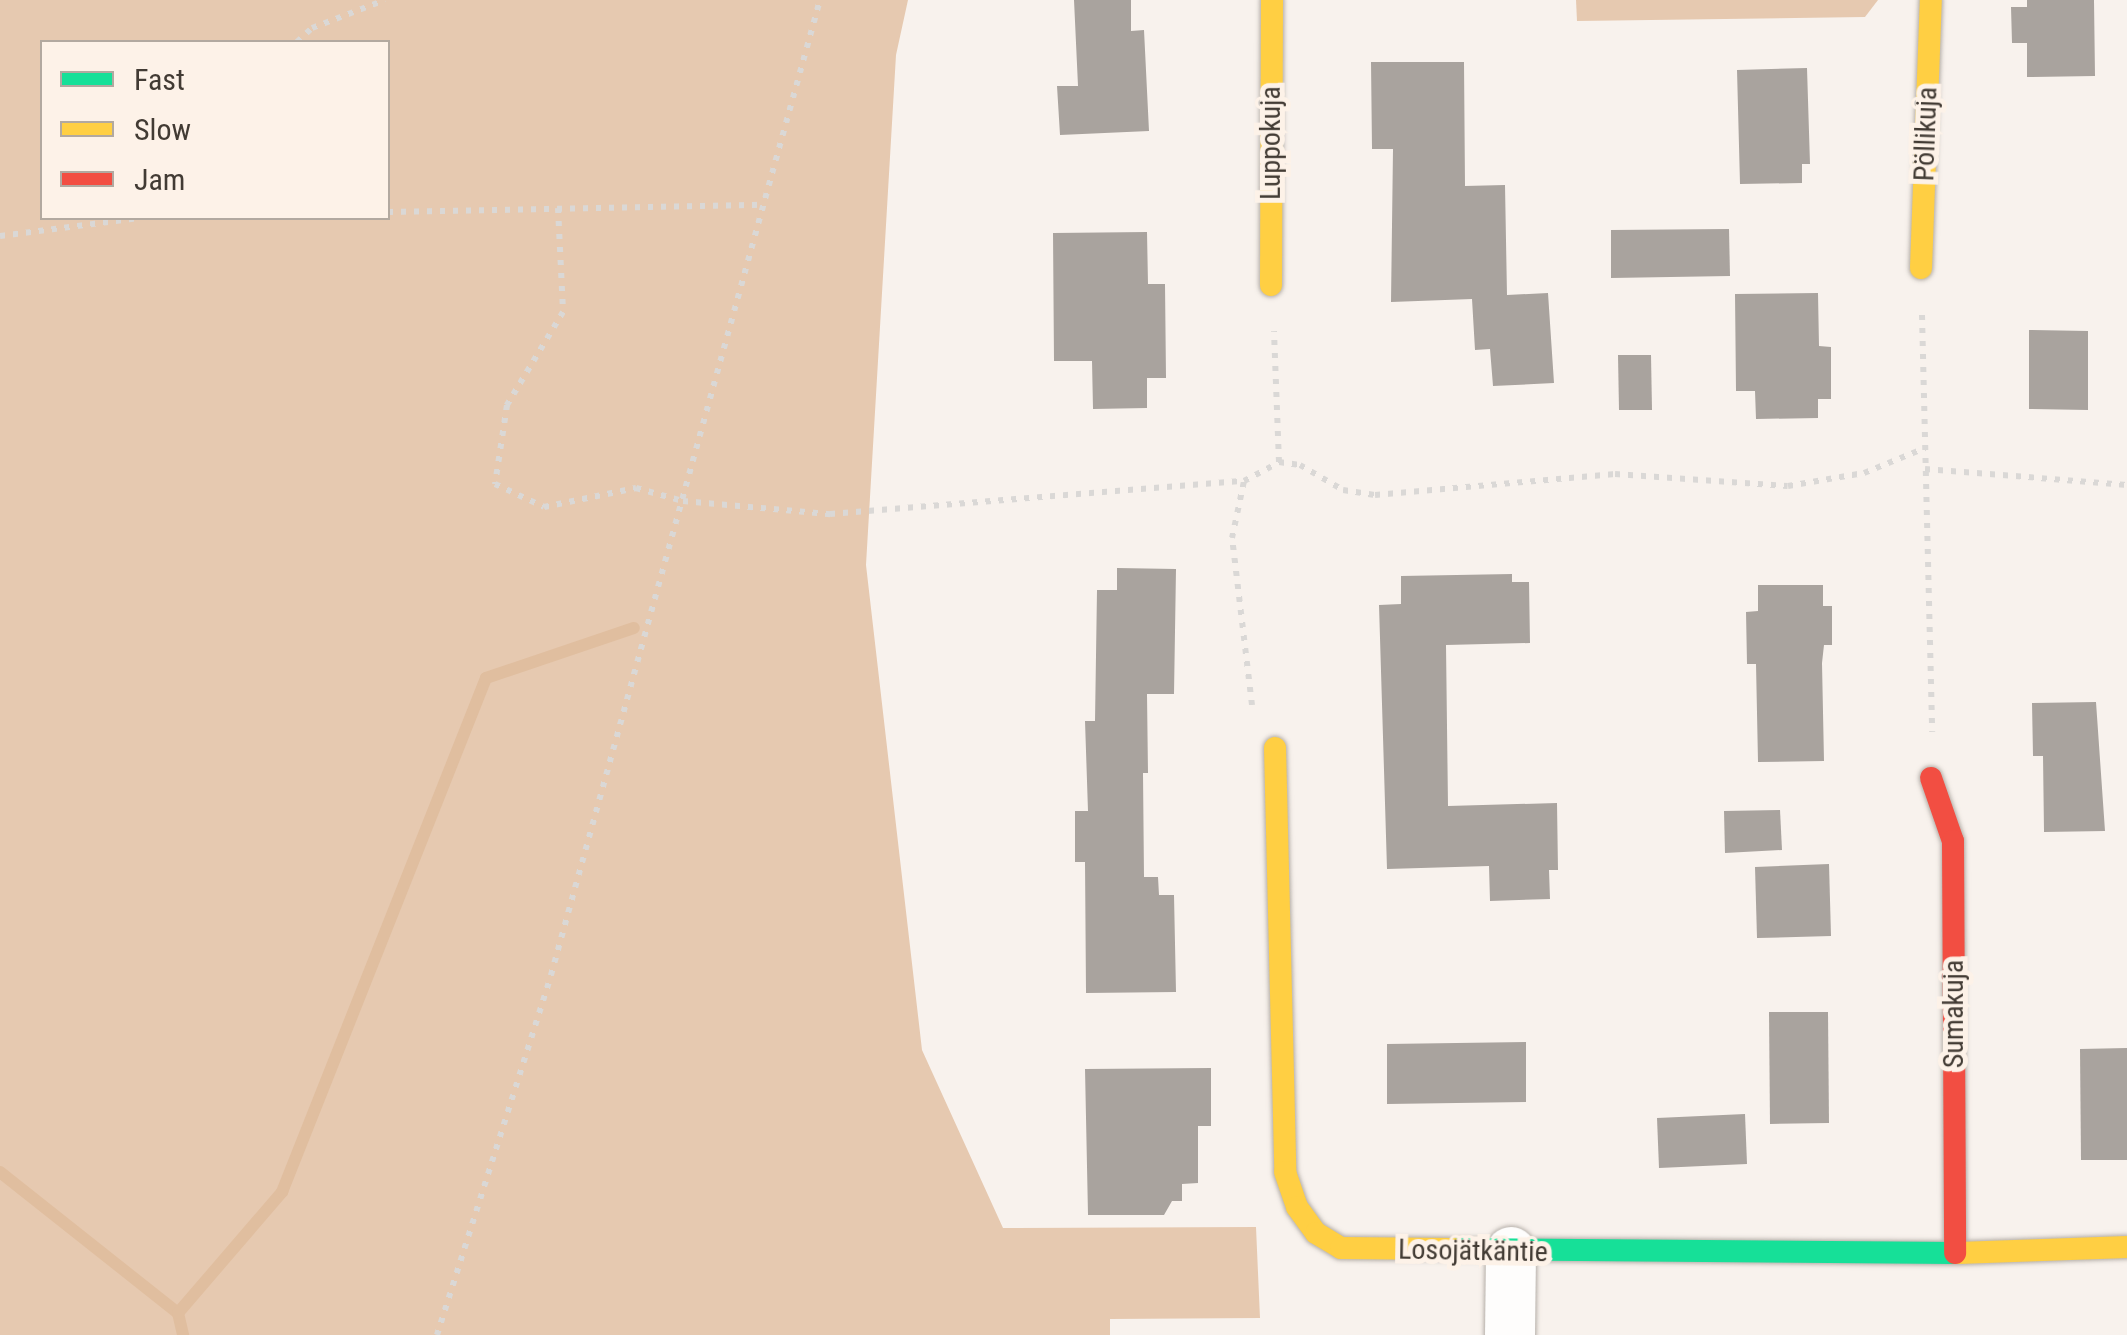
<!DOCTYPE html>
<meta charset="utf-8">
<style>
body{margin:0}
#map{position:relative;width:2127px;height:1335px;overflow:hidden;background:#f8f2ed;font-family:"Roboto Condensed",sans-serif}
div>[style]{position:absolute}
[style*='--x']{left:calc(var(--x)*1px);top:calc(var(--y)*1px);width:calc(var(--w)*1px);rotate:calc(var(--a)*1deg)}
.forest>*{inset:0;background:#e6c9b0}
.stream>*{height:12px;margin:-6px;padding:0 6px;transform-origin:6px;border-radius:6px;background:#e0be9f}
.building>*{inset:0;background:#a9a39e}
.path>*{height:6px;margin-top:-3px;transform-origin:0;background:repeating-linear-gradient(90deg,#dad8d6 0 5px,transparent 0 13px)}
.roads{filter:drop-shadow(0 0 2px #b6b0aa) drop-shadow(0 0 2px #b6b0aa)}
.street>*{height:50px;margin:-25px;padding:0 25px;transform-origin:25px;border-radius:25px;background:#fefdfc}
.fast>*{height:22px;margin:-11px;padding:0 11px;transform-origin:11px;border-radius:11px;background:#16e098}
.slow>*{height:22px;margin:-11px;padding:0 11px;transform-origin:11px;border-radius:11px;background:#ffcf43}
.jam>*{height:22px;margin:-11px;padding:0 11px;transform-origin:11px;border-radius:11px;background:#f24e42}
span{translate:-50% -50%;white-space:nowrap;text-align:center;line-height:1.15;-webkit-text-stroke:10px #fdf2e8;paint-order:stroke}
.street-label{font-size:28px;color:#423b34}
.legend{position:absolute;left:40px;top:40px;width:350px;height:180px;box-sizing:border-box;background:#fdf2e8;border:2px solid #b2a9a0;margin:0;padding:12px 18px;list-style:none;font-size:30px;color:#423b34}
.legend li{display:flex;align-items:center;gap:20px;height:50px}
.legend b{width:50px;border:2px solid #b2a9a0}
</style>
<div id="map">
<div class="forest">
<div style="clip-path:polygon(evenodd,0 0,908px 0,896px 55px,866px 565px,922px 1050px,1003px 1228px,1256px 1227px,1260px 1318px,1110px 1319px,1110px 1335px,0 1335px,0 0,388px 42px,388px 218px,42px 218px,42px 42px,388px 42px)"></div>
<div style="clip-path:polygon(1576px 0,1878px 0,1865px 17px,1577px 21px)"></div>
</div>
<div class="stream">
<div style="--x:0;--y:1172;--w:227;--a:38.4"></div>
<div style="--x:178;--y:1313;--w:23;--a:77"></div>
<div style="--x:178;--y:1313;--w:160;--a:-49.3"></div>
<div style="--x:282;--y:1192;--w:553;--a:-68.35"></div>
<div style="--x:486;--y:678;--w:156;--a:-18.7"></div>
</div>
<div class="building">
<div style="clip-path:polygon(1074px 0,1131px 0,1131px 31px,1144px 30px,1149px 131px,1060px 135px,1057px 86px,1078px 86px)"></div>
<div style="clip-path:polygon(2027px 0,2094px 0,2095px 76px,2027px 77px,2027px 43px,2012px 43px,2011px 7px,2027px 7px)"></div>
<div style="clip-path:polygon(1371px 62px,1464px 62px,1465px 186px,1505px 185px,1507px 295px,1548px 293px,1554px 383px,1493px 386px,1490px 349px,1475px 350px,1472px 299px,1391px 302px,1393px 149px,1372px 149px)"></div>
<div style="clip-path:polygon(1807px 68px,1810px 164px,1802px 164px,1802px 183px,1740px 184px,1737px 70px)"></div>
<div style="clip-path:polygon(1729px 229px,1730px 276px,1611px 278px,1611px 230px)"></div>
<div style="clip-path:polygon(1147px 232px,1148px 284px,1165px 284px,1166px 378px,1147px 378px,1147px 408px,1093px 409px,1092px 361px,1054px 361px,1053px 233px)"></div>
<div style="clip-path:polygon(1818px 293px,1819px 346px,1831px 347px,1831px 399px,1818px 399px,1818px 418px,1756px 419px,1755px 391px,1736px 391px,1735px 294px)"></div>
<div style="clip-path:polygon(2029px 330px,2088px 331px,2088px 410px,2029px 409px)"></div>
<div style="clip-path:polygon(1618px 355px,1651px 355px,1652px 410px,1619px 410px)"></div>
<div style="clip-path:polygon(1117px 568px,1176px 569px,1174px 694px,1147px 694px,1148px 773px,1143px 773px,1144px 877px,1158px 877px,1159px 895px,1174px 895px,1176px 992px,1086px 993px,1085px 862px,1075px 862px,1075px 811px,1088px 811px,1085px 721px,1095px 721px,1097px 590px,1117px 590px)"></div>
<div style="clip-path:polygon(1512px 574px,1512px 582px,1529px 582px,1530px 643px,1446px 645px,1448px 806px,1557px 803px,1558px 870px,1549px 870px,1550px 899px,1490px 901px,1489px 866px,1387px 869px,1379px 605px,1401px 604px,1401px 576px)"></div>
<div style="clip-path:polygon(1758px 585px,1823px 585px,1823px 606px,1832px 606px,1832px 645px,1824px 645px,1822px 663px,1824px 761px,1758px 762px,1756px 664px,1747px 664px,1746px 612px,1758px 611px)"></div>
<div style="clip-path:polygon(2096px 702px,2105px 831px,2044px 832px,2043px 756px,2033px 756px,2032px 703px)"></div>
<div style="clip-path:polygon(1780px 810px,1782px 850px,1725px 853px,1724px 811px)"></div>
<div style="clip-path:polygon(1829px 864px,1831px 936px,1757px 938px,1755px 867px)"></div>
<div style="clip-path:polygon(1769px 1012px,1828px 1012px,1829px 1123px,1770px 1124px)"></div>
<div style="clip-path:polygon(1526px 1042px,1526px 1102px,1387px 1104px,1387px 1044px)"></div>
<div style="clip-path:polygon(2127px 1048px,2127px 1160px,2081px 1160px,2080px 1049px)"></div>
<div style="clip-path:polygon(1211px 1068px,1211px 1126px,1198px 1126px,1198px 1183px,1182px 1184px,1182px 1201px,1172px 1201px,1164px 1215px,1088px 1215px,1085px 1069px)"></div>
<div style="clip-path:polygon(1745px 1114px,1747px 1164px,1659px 1168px,1657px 1118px)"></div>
</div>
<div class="path">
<div style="--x:297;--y:42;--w:21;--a:-43"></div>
<div style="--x:312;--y:28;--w:78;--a:-21"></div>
<div style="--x:558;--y:208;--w:104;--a:87.2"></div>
<div style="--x:563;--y:312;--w:109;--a:121.1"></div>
<div style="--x:507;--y:405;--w:80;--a:98.6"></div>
<div style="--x:495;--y:484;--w:54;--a:25.1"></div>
<div style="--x:544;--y:507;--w:94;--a:-11.7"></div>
<div style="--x:636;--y:488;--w:49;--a:15.5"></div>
<div style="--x:683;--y:501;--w:148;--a:5.1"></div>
<div style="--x:830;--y:514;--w:415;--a:-4.6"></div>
<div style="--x:388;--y:212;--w:376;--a:-1.1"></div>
<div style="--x:0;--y:236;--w:140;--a:-7.4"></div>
<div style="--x:1922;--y:315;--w:417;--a:88.6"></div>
<div style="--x:1279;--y:462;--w:21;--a:8"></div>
<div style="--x:1300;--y:465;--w:50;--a:30.2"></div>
<div style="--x:1343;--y:490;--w:32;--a:9"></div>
<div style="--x:1375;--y:495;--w:241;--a:-5"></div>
<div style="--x:1615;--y:474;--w:173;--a:4"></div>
<div style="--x:1788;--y:486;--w:77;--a:-9.7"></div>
<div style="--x:1864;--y:473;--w:66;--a:-22.3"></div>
<div style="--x:1925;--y:469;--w:203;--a:4.5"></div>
<div style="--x:1252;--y:705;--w:168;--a:-96.8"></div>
<div style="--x:1232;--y:538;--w:58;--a:-78.1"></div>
<div style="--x:1244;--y:481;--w:40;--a:-28"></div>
<div style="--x:1279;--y:462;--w:131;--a:-92.2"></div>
<div style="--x:437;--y:1335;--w:378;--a:-72.4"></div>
<div style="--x:551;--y:975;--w:1011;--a:-74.58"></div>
</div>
<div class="roads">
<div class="street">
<div style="--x:1510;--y:1335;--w:83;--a:-89.3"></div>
</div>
<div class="fast">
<div style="--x:1454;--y:1249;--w:504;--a:0.45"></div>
</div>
<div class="slow">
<div style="--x:1921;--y:268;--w:268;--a:-87.9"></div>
<div style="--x:1271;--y:285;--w:285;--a:-89.8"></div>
<div style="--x:1275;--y:748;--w:424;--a:88.6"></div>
<div style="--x:1285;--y:1172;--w:37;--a:71"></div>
<div style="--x:1297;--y:1207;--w:32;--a:54"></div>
<div style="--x:1316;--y:1233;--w:29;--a:31"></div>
<div style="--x:1341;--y:1248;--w:113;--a:0.5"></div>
<div style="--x:1958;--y:1253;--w:169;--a:-2"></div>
</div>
<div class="jam">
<div style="--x:1931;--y:778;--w:67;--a:70.8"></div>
<div style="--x:1953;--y:841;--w:412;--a:89.7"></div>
</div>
</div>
<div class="street-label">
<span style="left:1926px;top:134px;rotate:-88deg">Pöllikuja</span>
<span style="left:1271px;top:143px;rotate:-90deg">Luppokuja</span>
<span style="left:1954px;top:1014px;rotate:-90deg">Sumakuja</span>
<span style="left:1473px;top:1251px;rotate:1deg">Losojätkäntie</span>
</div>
<ul class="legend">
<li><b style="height:12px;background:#16e098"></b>Fast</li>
<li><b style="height:12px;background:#ffcf43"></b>Slow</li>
<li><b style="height:12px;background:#f24e42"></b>Jam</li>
</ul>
</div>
